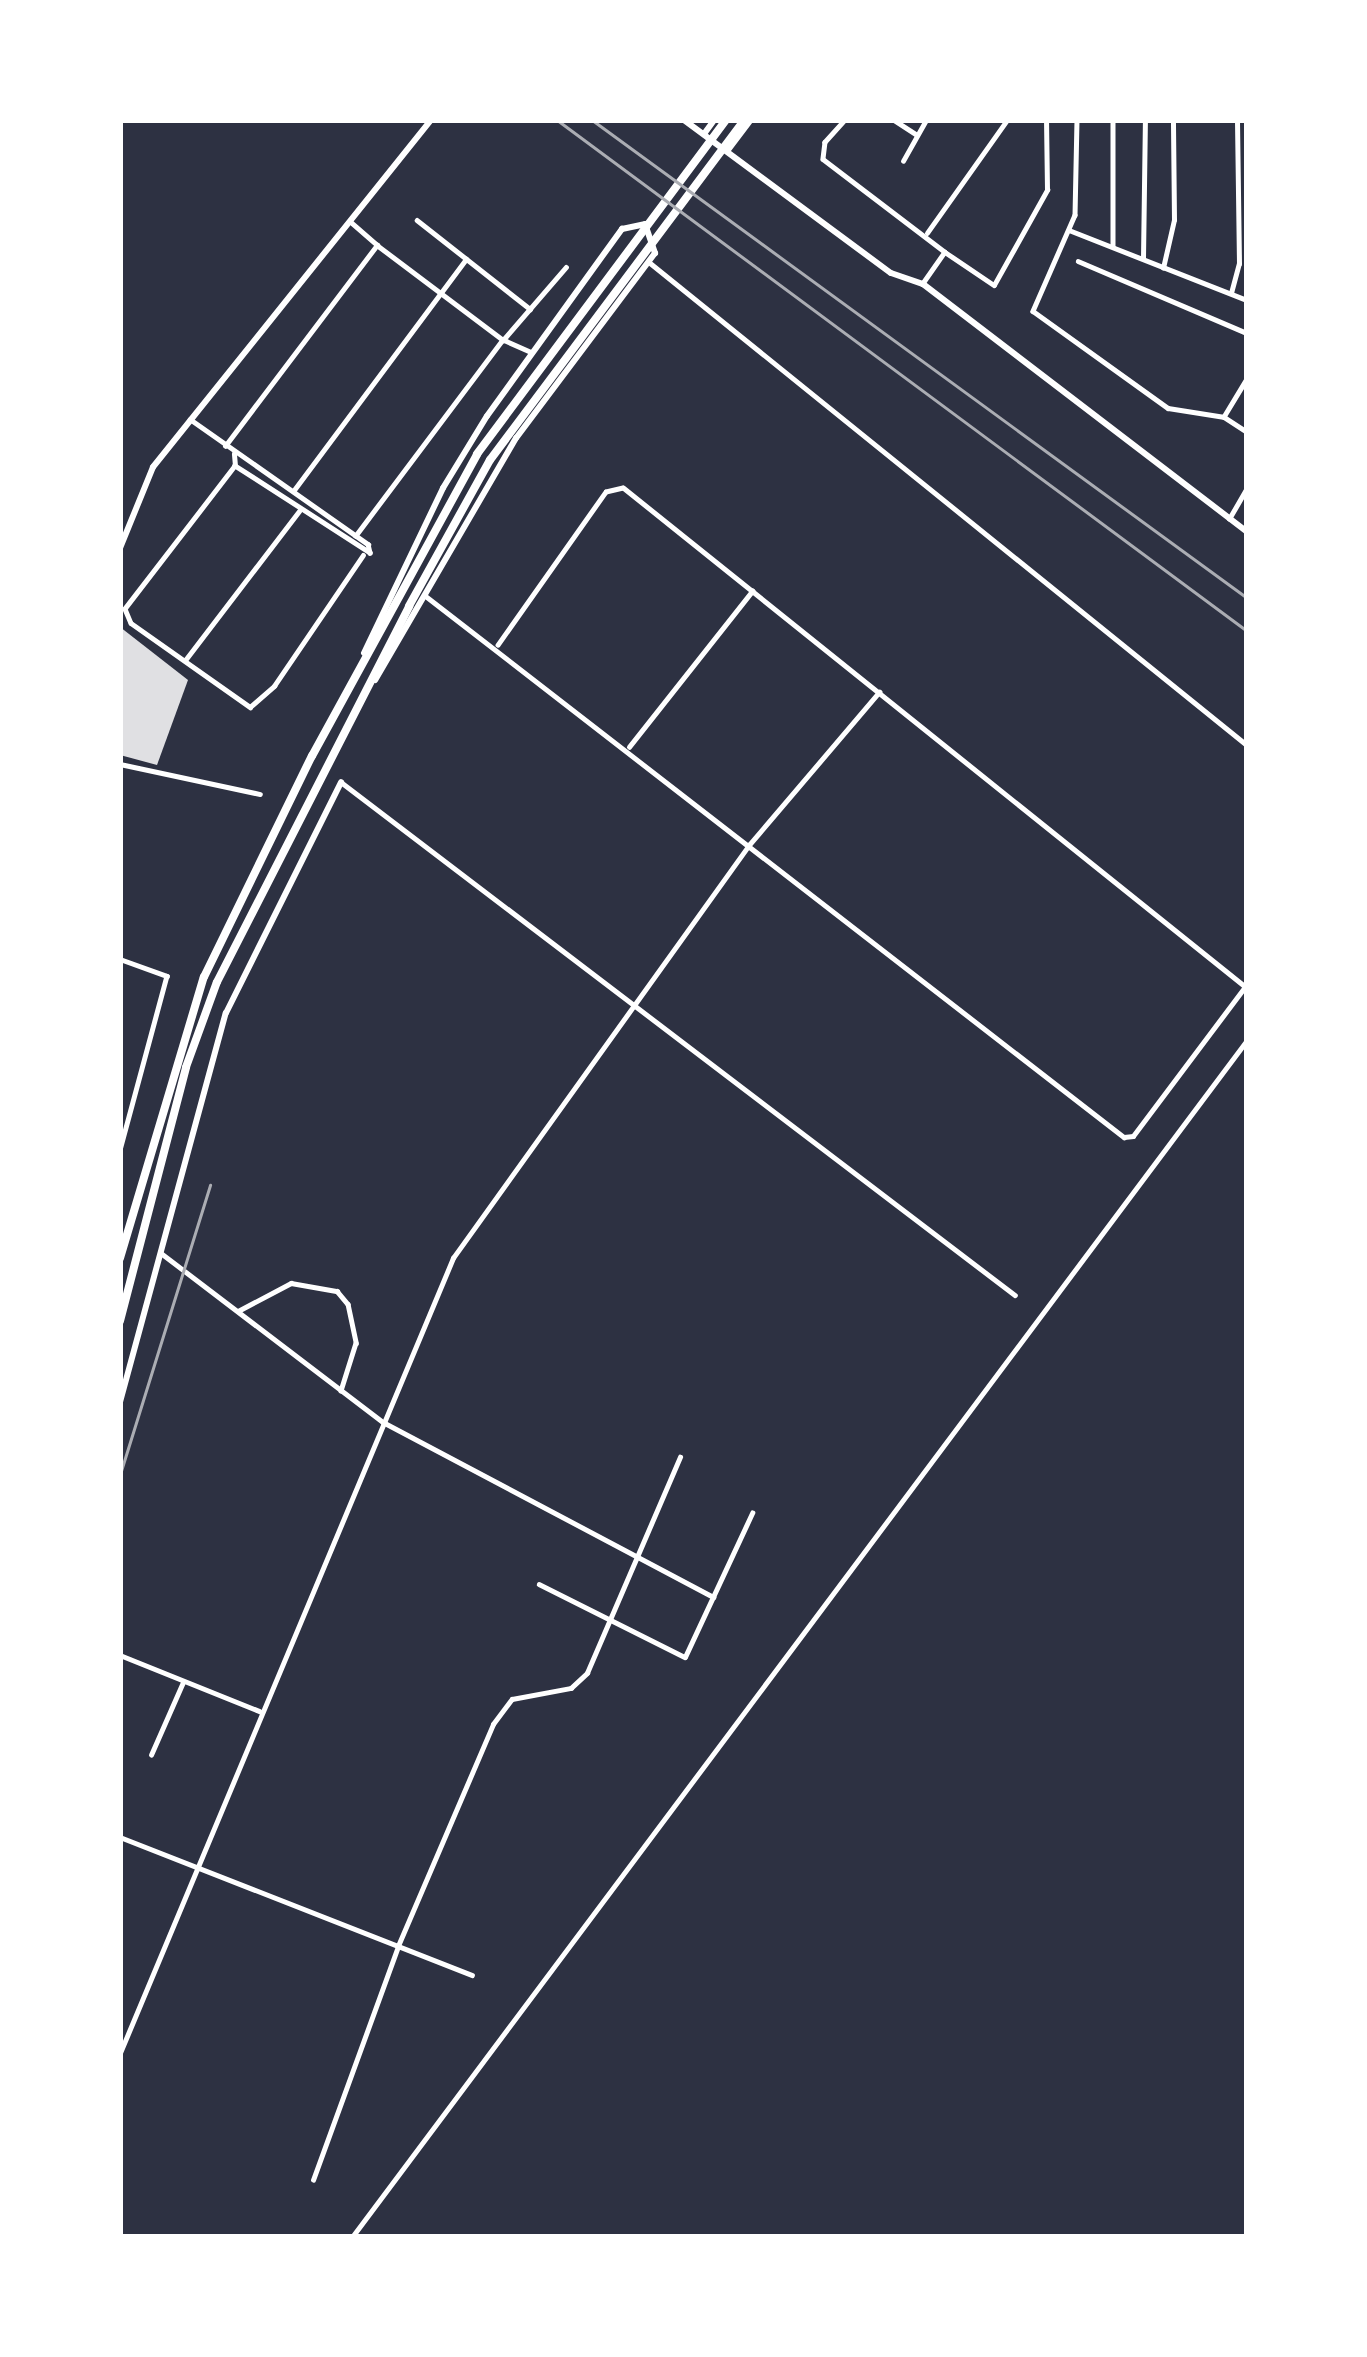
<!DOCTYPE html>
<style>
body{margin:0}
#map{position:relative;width:1367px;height:2357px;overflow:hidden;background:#2d3142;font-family:Mulish,sans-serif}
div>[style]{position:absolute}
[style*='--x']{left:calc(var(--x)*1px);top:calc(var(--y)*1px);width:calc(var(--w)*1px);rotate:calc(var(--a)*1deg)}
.building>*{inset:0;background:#e0e0e3}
.minor>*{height:4.5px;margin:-2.25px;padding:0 2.25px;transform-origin:2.25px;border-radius:2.25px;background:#fff}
.tertiary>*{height:6px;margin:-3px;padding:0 3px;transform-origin:3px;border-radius:3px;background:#fff}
.primary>*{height:8px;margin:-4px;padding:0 4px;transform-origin:4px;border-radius:4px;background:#fff}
.rail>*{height:3px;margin:-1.5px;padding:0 1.5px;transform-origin:1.5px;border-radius:1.5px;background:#abadb3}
span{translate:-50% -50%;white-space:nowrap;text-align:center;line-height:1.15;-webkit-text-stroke:9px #fff;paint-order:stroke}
.frame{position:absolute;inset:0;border:123px solid #fff;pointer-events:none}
</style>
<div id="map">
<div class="building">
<div style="clip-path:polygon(120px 627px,188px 680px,157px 765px,120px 755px)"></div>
</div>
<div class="minor">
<div style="--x:845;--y:120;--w:30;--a:132"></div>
<div style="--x:825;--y:142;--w:17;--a:97"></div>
<div style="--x:823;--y:159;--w:153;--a:37.3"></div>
<div style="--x:945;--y:252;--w:39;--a:125"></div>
<div style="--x:894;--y:120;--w:27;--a:33"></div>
<div style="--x:1077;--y:120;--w:95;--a:91.2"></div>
<div style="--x:1075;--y:215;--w:105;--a:113.6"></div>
<div style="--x:1033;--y:311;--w:166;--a:35.7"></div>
<div style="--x:1168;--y:408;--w:57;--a:9.1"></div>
<div style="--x:1113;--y:120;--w:126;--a:90"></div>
<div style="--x:903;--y:161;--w:47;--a:-60.7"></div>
<div style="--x:417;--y:220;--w:144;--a:38.2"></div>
<div style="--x:352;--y:223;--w:33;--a:41"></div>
<div style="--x:1069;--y:230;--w:191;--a:21.5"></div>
<div style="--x:927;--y:233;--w:138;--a:-54.7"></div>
<div style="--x:945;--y:252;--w:59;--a:34"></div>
<div style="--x:994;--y:285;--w:109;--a:-60.8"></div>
<div style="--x:1047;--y:190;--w:70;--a:-90.8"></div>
<div style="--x:1143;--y:258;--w:138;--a:-89.2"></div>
<div style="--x:1078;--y:261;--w:184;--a:23.1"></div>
<div style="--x:649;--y:262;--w:769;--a:38.93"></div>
<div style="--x:1163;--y:268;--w:49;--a:-77.1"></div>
<div style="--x:1174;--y:220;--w:100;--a:-90.6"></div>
<div style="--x:1231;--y:293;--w:30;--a:-75"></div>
<div style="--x:1239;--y:264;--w:144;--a:-90.8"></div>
<div style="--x:532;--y:353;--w:32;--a:-156"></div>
<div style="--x:503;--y:340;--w:96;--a:-49.2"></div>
<div style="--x:1247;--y:379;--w:44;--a:121.2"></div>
<div style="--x:1224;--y:417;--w:27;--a:33"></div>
<div style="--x:190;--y:419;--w:218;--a:35.1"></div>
<div style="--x:368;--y:544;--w:9;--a:77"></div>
<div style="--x:370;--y:553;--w:161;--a:-147.2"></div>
<div style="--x:235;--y:466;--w:12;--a:-95"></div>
<div style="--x:225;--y:446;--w:252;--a:-52.9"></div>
<div style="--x:377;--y:245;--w:158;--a:37"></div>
<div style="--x:503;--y:340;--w:245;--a:126.9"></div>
<div style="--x:235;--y:466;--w:180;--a:127.6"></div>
<div style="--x:125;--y:609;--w:15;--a:67"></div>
<div style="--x:131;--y:623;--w:146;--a:35.2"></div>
<div style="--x:250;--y:707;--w:32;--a:-41"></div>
<div style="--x:274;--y:686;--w:158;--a:-55.8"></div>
<div style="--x:294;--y:490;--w:288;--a:-53.3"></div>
<div style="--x:1229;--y:519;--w:36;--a:-60"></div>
<div style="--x:427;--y:597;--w:882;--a:37.77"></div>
<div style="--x:1124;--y:1137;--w:9;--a:-6"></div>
<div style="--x:1133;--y:1136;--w:186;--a:-53.1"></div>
<div style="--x:1245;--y:987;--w:797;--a:-141.26"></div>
<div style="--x:623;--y:488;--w:17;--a:167"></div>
<div style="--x:606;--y:492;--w:187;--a:125.2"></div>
<div style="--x:186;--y:659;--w:186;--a:-52.6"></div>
<div style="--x:629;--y:747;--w:199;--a:-51.7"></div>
<div style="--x:120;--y:764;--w:143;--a:12.1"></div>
<div style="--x:341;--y:782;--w:847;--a:37.28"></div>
<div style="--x:120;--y:959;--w:50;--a:19.9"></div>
<div style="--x:167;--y:976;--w:180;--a:105.1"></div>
<div style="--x:161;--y:1253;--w:279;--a:37.3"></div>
<div style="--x:383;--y:1422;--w:374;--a:27.9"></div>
<div style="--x:238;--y:1311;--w:60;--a:-27.8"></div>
<div style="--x:291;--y:1283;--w:47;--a:9.9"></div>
<div style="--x:337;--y:1291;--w:17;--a:50"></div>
<div style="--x:348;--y:1304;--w:40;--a:78"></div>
<div style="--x:356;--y:1343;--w:50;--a:107.4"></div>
<div style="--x:539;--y:1584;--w:163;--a:26.6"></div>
<div style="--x:685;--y:1657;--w:159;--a:-65"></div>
<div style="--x:120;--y:1655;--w:150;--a:21.9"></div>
<div style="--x:151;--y:1755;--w:80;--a:-66.3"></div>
<div style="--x:120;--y:1837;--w:378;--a:21.4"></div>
<div style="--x:120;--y:2053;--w:862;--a:-67.27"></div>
<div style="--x:453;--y:1258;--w:508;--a:-54.37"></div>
<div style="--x:749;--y:845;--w:201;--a:-49.6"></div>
<div style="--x:313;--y:2180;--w:249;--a:-70"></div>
<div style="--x:398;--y:1946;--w:241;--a:-66.8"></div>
<div style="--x:493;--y:1724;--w:31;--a:-53"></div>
<div style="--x:512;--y:1699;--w:60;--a:-10.6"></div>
<div style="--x:571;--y:1688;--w:22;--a:-43"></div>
<div style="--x:587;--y:1673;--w:235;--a:-66.7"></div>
<div style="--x:352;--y:2237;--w:1495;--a:-53.21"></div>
</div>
<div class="tertiary">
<div style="--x:684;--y:120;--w:257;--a:36.5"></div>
<div style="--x:891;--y:273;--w:34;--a:19"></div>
<div style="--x:923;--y:284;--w:408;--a:37.4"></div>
<div style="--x:704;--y:134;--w:17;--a:-54"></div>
<div style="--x:728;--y:150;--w:38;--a:-53"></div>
<div style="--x:120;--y:548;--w:87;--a:-67.8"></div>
<div style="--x:153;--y:467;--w:445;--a:-51.3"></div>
<div style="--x:364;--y:653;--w:183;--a:-64.4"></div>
<div style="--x:443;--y:488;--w:84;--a:-58.6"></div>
<div style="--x:487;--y:416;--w:231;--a:-54.2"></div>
<div style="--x:622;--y:229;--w:24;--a:-12"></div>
<div style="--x:645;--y:224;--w:31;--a:71"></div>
<div style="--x:655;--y:253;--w:231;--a:126.9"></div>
<div style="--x:516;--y:438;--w:280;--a:120.2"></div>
<div style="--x:120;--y:1402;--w:403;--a:-74.8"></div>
<div style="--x:226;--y:1013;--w:258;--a:-63.5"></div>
</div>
<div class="primary">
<div style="--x:120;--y:1258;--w:293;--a:-73.4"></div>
<div style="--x:204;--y:977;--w:246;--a:-64"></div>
<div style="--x:312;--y:756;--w:344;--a:-61.3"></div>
<div style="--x:477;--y:454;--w:417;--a:-53.3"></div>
<div style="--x:120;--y:1321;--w:262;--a:-75.4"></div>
<div style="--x:186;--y:1067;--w:90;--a:-70"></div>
<div style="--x:217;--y:982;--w:422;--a:-62.9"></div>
<div style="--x:409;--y:606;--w:167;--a:-61"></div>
<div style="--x:490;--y:460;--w:424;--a:-53.2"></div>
</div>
<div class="rail">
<div style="--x:557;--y:120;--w:859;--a:36.52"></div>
<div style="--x:592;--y:120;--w:811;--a:36.12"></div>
<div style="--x:120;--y:1474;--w:303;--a:-72.7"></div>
</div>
<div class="frame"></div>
</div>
